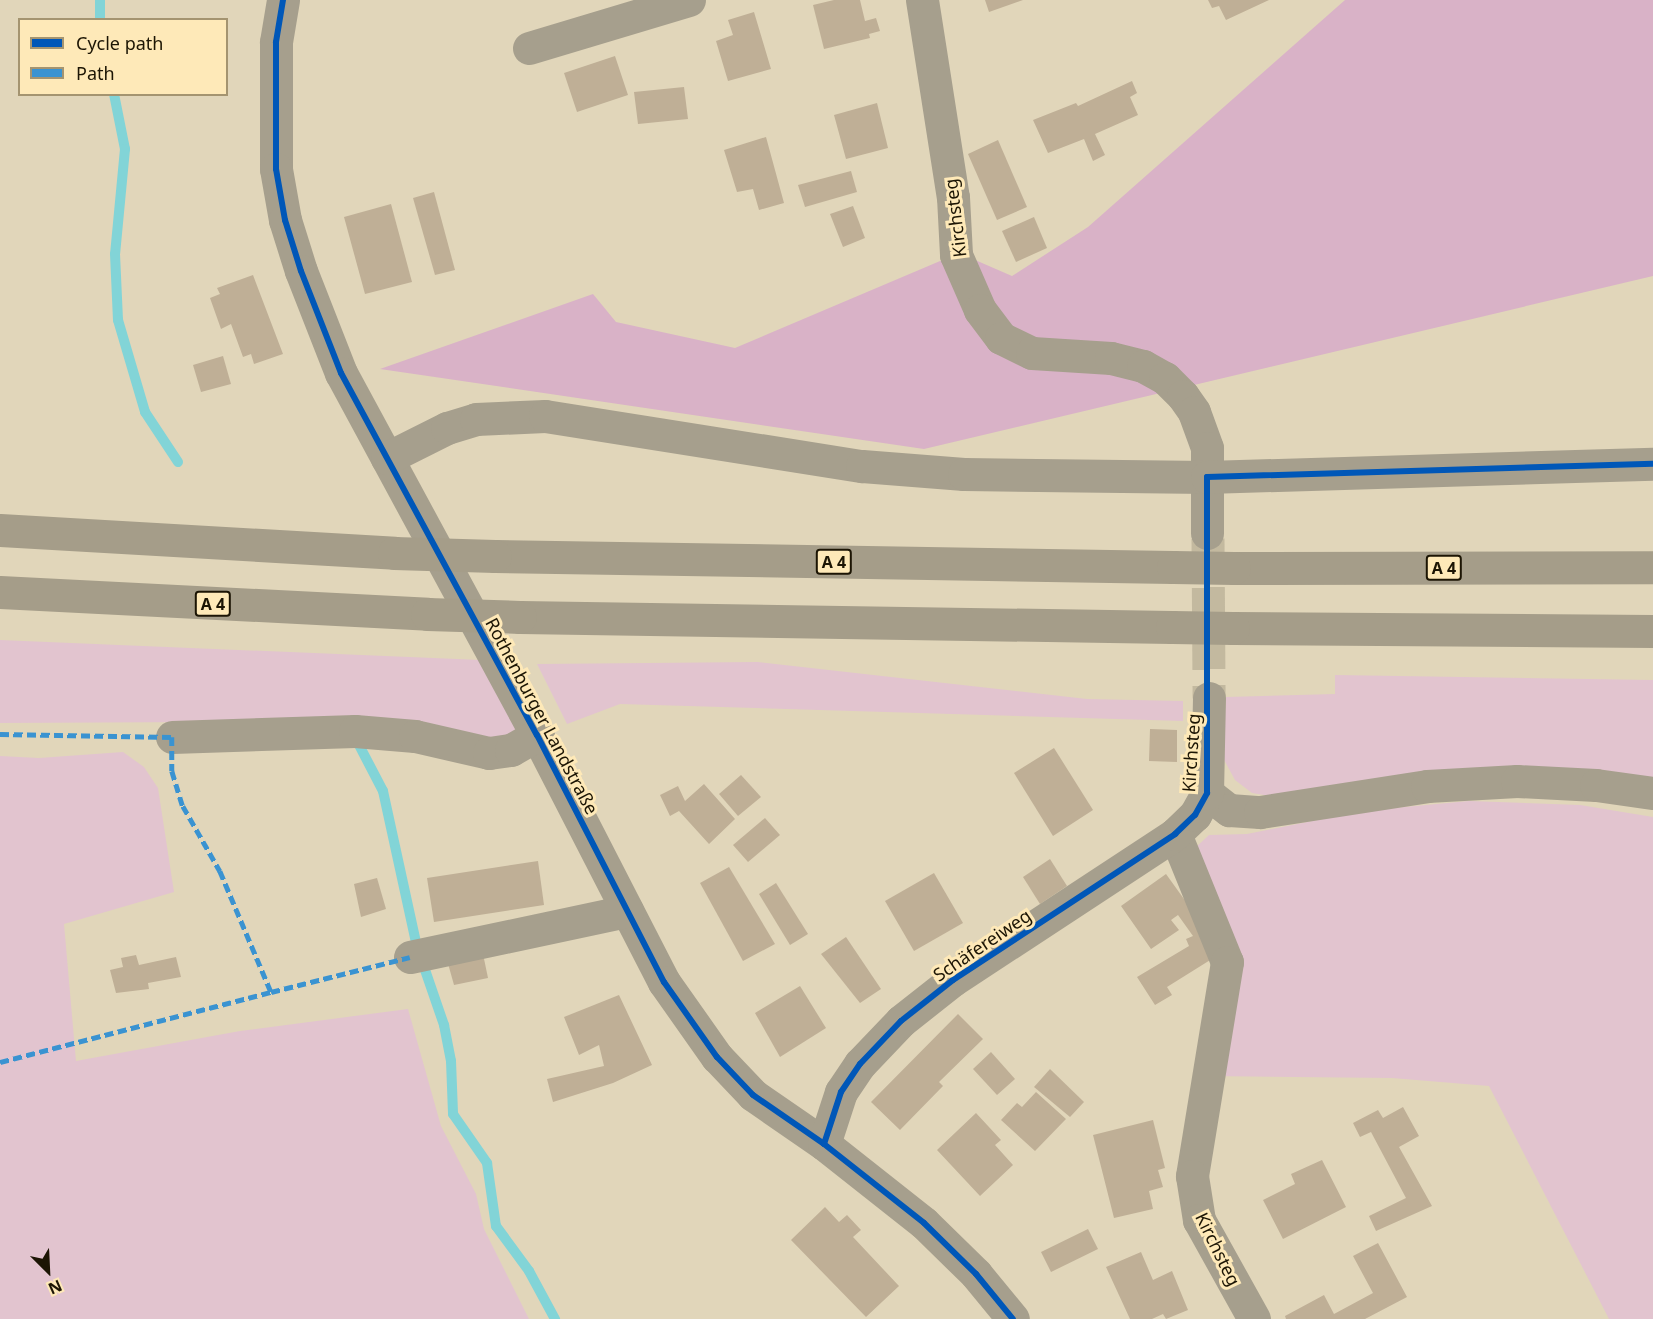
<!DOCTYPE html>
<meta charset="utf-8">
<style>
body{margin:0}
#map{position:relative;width:1653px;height:1319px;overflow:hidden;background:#e1d6ba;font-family:"Noto Sans",sans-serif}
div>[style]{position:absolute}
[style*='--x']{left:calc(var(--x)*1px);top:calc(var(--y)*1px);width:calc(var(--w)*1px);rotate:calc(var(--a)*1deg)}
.green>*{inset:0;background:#e2c4cf}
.forest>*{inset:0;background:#d9b2c7}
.stream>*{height:10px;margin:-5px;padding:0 5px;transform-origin:5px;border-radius:5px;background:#82d4d7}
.building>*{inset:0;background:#bfaf96}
.minor-tunnel>*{height:33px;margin-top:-16.5px;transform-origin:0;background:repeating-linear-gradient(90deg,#c3b99f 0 33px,transparent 0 49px)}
.minor>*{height:33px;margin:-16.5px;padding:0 16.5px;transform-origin:16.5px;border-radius:16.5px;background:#a69f8d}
.highway>*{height:33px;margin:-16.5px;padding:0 16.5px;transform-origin:16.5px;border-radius:16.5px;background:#a59d89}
.highway-bridge>*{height:33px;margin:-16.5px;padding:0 16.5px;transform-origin:16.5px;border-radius:16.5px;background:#a59d89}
.quiet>*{height:4.5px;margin-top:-2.25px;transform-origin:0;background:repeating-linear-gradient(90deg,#3a93d1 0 9px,transparent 0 13.5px)}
.cycleway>*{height:6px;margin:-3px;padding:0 3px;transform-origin:3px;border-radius:3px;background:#0057b8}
span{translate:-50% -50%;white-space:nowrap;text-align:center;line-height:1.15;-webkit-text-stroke:6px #fee9b8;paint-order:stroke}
.shield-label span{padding:2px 4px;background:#fee9b8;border:2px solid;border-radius:4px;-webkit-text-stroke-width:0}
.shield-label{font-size:16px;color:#1c1504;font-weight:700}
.street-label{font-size:18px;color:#1c1504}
.legend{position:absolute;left:18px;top:18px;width:210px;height:78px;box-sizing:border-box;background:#fee9b8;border:2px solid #a49470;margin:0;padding:8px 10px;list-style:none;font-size:18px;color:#1c1504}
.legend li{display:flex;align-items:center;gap:12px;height:30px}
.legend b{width:30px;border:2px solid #a49470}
.north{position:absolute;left:18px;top:1241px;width:60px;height:60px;-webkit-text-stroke:4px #fee9b8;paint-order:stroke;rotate:156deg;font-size:16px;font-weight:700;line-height:24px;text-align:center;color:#1c1504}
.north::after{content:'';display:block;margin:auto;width:21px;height:27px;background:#1c1504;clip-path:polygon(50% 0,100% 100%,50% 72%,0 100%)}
</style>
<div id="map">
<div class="green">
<div style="clip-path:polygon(0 640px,481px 660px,518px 730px,503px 742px,396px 721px,0 723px)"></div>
<div style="clip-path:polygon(758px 662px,1087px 699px,1183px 701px,1183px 721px,620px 704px,567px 724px,537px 664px)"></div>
<div style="clip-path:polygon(1335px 675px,1653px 680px,1653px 785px,1277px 797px,1252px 793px,1235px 780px,1222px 756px,1226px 697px,1335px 694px)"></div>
<div style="clip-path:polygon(123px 752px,144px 767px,158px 788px,174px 892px,64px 924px,76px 1061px,240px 1031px,408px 1009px,441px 1126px,476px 1194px,484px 1229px,529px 1319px,0 1319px,0 756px,39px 758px)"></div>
<div style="clip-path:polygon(1469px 801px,1580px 805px,1653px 817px,1653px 1319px,1609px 1319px,1489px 1086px,1392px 1078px,1207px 1076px,1227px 962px,1195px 848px,1209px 835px,1247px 834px,1362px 811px)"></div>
</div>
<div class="forest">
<div style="clip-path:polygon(1345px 0,1653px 0,1653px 276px,924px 449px,380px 369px,593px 294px,616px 322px,735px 348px,959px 253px,1012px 276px,1088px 227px)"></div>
</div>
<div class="stream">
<div style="--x:100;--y:20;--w:20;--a:-90"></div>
<div style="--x:114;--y:94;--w:56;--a:78.7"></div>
<div style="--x:125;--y:149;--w:105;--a:95.4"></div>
<div style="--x:115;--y:254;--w:66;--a:87.4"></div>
<div style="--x:118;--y:320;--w:96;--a:73.6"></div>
<div style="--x:145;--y:412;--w:60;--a:56.6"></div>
<div style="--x:358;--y:743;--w:54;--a:62.5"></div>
<div style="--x:383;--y:791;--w:160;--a:77.7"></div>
<div style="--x:423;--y:964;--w:65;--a:71"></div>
<div style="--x:444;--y:1025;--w:37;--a:79"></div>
<div style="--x:451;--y:1061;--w:53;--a:87.8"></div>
<div style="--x:453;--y:1114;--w:60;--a:55.2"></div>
<div style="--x:487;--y:1163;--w:64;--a:81.9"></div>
<div style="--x:496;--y:1226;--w:56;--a:53.7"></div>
<div style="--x:529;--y:1271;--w:55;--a:61.6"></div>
</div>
<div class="building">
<div style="clip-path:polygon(834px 0,860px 0,865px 21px,876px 18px,880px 31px,869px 34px,870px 38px,824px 49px,813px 5px)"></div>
<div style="clip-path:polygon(985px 0,1023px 0,989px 12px)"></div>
<div style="clip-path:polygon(1208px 0,1269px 0,1226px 20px,1219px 6px,1212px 8px)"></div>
<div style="clip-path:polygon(754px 12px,771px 69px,728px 81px,716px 41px,733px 35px,728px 20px)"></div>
<div style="clip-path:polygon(615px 56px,628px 95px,577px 112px,564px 73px)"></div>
<div style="clip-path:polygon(1132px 81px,1137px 93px,1130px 97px,1138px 115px,1095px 134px,1105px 155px,1093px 161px,1084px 139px,1048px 153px,1033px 120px,1076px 103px,1078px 106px)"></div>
<div style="clip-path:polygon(684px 87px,688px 119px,638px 124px,634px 92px)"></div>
<div style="clip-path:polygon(877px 103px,888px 148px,846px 159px,834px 115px)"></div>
<div style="clip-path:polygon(766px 137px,784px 203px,759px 210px,753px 189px,737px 192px,724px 150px)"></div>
<div style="clip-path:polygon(998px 140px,1027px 207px,997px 220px,968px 154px)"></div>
<div style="clip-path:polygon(851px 171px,857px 192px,805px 207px,798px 185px)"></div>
<div style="clip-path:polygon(434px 192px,455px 270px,435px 275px,413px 198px)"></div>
<div style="clip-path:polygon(391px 204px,412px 282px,365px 294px,344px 217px)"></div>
<div style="clip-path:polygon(853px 206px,865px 238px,843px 247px,830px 214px)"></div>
<div style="clip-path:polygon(1034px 217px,1047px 248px,1016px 262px,1002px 231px)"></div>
<div style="clip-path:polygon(253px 275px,283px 354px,254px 364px,251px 354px,243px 357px,231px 324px,221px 329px,210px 298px,220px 294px,217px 288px)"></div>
<div style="clip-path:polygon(223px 356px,231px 384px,201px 392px,193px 365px)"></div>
<div style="clip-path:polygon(1150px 729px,1177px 730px,1177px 762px,1149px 761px)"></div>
<div style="clip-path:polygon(1054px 748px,1093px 810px,1053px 836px,1014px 773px)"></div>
<div style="clip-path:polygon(741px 775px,761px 797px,738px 816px,719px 794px)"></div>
<div style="clip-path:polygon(704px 784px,735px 819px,709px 844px,679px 811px,670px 816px,660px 795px,678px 786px,685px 801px)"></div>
<div style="clip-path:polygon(765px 818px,780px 835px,748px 862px,733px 845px)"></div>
<div style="clip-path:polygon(1050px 859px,1067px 886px,1040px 904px,1023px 877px)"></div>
<div style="clip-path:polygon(538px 861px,544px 905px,434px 922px,427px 878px)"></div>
<div style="clip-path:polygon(729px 867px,775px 944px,743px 961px,700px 883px)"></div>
<div style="clip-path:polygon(934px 873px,963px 923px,914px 951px,885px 901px)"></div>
<div style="clip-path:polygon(1166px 874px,1189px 906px,1215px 957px,1167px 987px,1172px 995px,1155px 1005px,1137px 977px,1189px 946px,1186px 939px,1193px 936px,1178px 915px,1171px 920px,1179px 930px,1151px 949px,1121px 906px)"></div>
<div style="clip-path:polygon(377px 878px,386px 909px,361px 917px,354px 884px)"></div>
<div style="clip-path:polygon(776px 883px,808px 934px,790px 945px,759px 894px)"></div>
<div style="clip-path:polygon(846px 937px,881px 989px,860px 1003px,821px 954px)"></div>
<div style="clip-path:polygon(483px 954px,488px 978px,454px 985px,447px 960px)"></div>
<div style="clip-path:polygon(136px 955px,139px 965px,176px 957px,181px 977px,148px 983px,149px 989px,116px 993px,110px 970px,123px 967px,121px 958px)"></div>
<div style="clip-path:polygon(800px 986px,826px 1028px,780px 1057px,755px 1013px)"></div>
<div style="clip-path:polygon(619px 995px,652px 1065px,613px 1083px,553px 1102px,547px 1079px,604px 1066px,599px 1045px,579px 1055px,564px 1017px)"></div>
<div style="clip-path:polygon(958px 1014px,983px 1039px,939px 1082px,943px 1086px,900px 1130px,871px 1102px)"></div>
<div style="clip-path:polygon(991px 1052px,1015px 1079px,997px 1095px,973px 1069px)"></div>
<div style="clip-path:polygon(1050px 1069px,1084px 1102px,1070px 1117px,1034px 1087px)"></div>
<div style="clip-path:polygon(1036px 1092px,1066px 1119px,1035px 1151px,1001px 1120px,1017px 1103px,1022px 1107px)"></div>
<div style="clip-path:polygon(1403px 1107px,1419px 1136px,1399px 1147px,1432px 1206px,1376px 1231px,1369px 1216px,1406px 1198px,1371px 1132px,1360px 1137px,1353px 1123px,1378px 1110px,1383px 1118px)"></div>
<div style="clip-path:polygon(976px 1113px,1001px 1140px,995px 1145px,1013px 1165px,980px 1196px,937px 1150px)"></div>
<div style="clip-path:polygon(1153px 1120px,1165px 1168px,1158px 1170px,1163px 1187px,1149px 1191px,1153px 1209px,1114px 1218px,1093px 1135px)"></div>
<div style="clip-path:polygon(1322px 1160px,1346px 1207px,1283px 1239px,1263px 1200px,1295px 1184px,1291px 1174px)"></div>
<div style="clip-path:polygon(825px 1207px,839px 1222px,847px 1215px,861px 1230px,853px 1237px,899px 1286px,866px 1317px,791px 1240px)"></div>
<div style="clip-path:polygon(1088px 1229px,1098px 1249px,1051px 1272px,1041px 1252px)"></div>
<div style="clip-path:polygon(1378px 1243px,1407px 1297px,1365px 1319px,1286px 1319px,1285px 1316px,1324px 1295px,1334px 1314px,1373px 1293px,1353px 1256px)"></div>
<div style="clip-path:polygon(1141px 1252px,1153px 1280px,1172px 1271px,1188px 1310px,1166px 1319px,1163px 1314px,1152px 1319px,1130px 1319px,1106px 1267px)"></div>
</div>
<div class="minor-tunnel">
<div style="--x:1208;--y:538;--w:160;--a:89.6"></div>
</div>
<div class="minor">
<div style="--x:283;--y:0;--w:43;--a:99.5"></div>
<div style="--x:276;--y:42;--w:127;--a:90"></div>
<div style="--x:276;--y:169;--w:52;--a:80"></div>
<div style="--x:285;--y:220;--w:53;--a:72.6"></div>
<div style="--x:301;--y:271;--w:110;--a:68.6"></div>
<div style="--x:341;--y:373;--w:412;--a:61.6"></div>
<div style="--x:537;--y:735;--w:278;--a:62.8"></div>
<div style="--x:664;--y:982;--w:92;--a:54.8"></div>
<div style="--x:717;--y:1057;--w:52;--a:46.5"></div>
<div style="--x:753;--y:1095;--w:86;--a:34.6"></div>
<div style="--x:824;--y:1144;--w:127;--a:38.3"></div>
<div style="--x:924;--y:1223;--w:73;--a:44.4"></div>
<div style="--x:976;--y:1274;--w:58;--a:50.6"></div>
<div style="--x:922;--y:0;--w:199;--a:81.1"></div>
<div style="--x:953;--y:197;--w:58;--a:87"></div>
<div style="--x:956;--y:255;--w:60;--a:66.4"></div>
<div style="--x:980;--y:310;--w:35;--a:53"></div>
<div style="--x:1001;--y:338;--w:34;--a:26"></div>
<div style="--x:1032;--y:353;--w:79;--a:3.6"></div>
<div style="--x:1111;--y:358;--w:33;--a:14"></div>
<div style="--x:1143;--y:366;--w:25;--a:29"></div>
<div style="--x:1165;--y:378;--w:25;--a:45"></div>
<div style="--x:1183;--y:396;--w:19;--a:55"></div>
<div style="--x:1194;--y:412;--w:38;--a:70"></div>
<div style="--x:1207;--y:448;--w:85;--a:90"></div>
<div style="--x:529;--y:48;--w:167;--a:-16.7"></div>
<div style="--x:387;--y:458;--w:67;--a:-26.6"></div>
<div style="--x:447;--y:428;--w:30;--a:-17"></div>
<div style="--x:476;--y:419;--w:69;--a:-2.5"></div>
<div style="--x:545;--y:416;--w:321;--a:9"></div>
<div style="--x:862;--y:466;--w:102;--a:4.5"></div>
<div style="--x:964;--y:474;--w:243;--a:0.7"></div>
<div style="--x:1207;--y:477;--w:446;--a:-1.7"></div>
<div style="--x:172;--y:737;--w:183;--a:-1.9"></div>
<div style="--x:355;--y:731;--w:60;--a:4.8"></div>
<div style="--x:415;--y:736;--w:76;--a:12.9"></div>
<div style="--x:489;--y:753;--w:22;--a:-8"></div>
<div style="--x:511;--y:750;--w:30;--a:-30"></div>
<div style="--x:1207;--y:793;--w:28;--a:38"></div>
<div style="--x:1229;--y:810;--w:31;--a:4"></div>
<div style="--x:1260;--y:812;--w:169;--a:-8.8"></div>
<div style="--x:1427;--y:786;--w:90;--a:-3.2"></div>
<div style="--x:1517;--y:781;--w:79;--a:2.9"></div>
<div style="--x:1596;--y:785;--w:58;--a:8"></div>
<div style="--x:1175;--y:834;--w:138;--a:67.9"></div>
<div style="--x:1227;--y:962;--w:217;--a:99.3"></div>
<div style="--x:1192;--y:1176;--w:45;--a:81"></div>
<div style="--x:1199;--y:1220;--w:113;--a:60.9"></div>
<div style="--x:410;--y:957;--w:222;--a:-12"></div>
<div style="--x:824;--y:1144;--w:55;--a:-71.9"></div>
<div style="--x:841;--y:1092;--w:34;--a:-56"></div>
<div style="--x:860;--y:1064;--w:59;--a:-46.4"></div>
<div style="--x:901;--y:1021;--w:66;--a:-38.3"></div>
<div style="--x:953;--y:980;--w:266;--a:-33.3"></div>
<div style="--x:1175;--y:834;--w:28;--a:-44"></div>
<div style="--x:1195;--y:815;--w:25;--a:-61"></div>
<div style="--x:1207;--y:793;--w:95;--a:-88.8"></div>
</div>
<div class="highway">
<div style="--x:0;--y:530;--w:395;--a:3.3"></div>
<div style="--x:495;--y:556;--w:678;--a:0.93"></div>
<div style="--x:1234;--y:568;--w:419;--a:-0.1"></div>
<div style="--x:0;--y:592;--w:428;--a:2.9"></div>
<div style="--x:520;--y:617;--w:652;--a:0.88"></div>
<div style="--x:1233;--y:628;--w:420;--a:0.4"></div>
</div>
<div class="highway-bridge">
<div style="--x:394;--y:553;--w:101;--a:1.7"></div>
<div style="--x:1173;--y:567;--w:61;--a:0.9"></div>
<div style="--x:427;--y:614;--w:93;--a:1.8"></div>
<div style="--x:1172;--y:627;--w:61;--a:0.9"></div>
</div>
<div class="quiet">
<div style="--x:0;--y:734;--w:172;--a:1"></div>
<div style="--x:172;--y:737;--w:34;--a:90"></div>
<div style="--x:172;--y:771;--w:37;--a:73"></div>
<div style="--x:183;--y:806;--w:75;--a:60.4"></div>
<div style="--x:220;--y:871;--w:131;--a:67.1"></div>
<div style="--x:271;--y:992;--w:143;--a:-14.1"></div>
<div style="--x:0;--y:1062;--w:280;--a:-14.5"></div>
</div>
<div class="cycleway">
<div style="--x:283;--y:0;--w:43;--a:99.5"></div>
<div style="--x:276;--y:42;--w:127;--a:90"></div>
<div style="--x:276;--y:169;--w:52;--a:80"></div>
<div style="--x:285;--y:220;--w:53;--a:72.6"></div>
<div style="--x:301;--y:271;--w:110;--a:68.6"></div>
<div style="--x:341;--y:373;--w:412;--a:61.6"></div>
<div style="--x:537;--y:735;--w:278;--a:62.8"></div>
<div style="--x:664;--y:982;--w:92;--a:54.8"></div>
<div style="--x:717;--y:1057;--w:52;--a:46.5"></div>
<div style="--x:753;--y:1095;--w:86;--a:34.6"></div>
<div style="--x:824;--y:1144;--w:127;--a:38.3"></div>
<div style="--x:924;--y:1223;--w:73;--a:44.4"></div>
<div style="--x:976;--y:1274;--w:58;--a:50.6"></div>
<div style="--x:824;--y:1144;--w:55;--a:-71.9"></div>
<div style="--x:841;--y:1092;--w:34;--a:-56"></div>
<div style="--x:860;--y:1064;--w:59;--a:-46.4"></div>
<div style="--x:901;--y:1021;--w:66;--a:-38.3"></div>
<div style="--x:953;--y:980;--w:266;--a:-33.3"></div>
<div style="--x:1175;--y:834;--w:28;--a:-44"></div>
<div style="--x:1195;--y:815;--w:25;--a:-61"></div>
<div style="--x:1207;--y:793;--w:316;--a:-90"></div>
<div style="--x:1207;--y:477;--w:446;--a:-1.7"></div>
</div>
<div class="shield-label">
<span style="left:834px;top:562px">A 4</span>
<span style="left:1444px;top:568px">A 4</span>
<span style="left:213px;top:604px">A 4</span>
</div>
<div class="street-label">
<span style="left:955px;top:218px;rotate:-97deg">Kirchsteg</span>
<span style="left:542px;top:716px;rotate:62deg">Rothenburger Landstraße</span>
<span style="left:1191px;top:753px;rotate:-86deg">Kirchsteg</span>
<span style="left:982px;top:945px;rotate:-34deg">Schäfereiweg</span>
<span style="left:1218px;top:1249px;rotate:64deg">Kirchsteg</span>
</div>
<ul class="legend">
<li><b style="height:8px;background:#0057b8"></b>Cycle path</li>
<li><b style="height:8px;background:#3a93d1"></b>Path</li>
</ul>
<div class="north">N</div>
</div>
